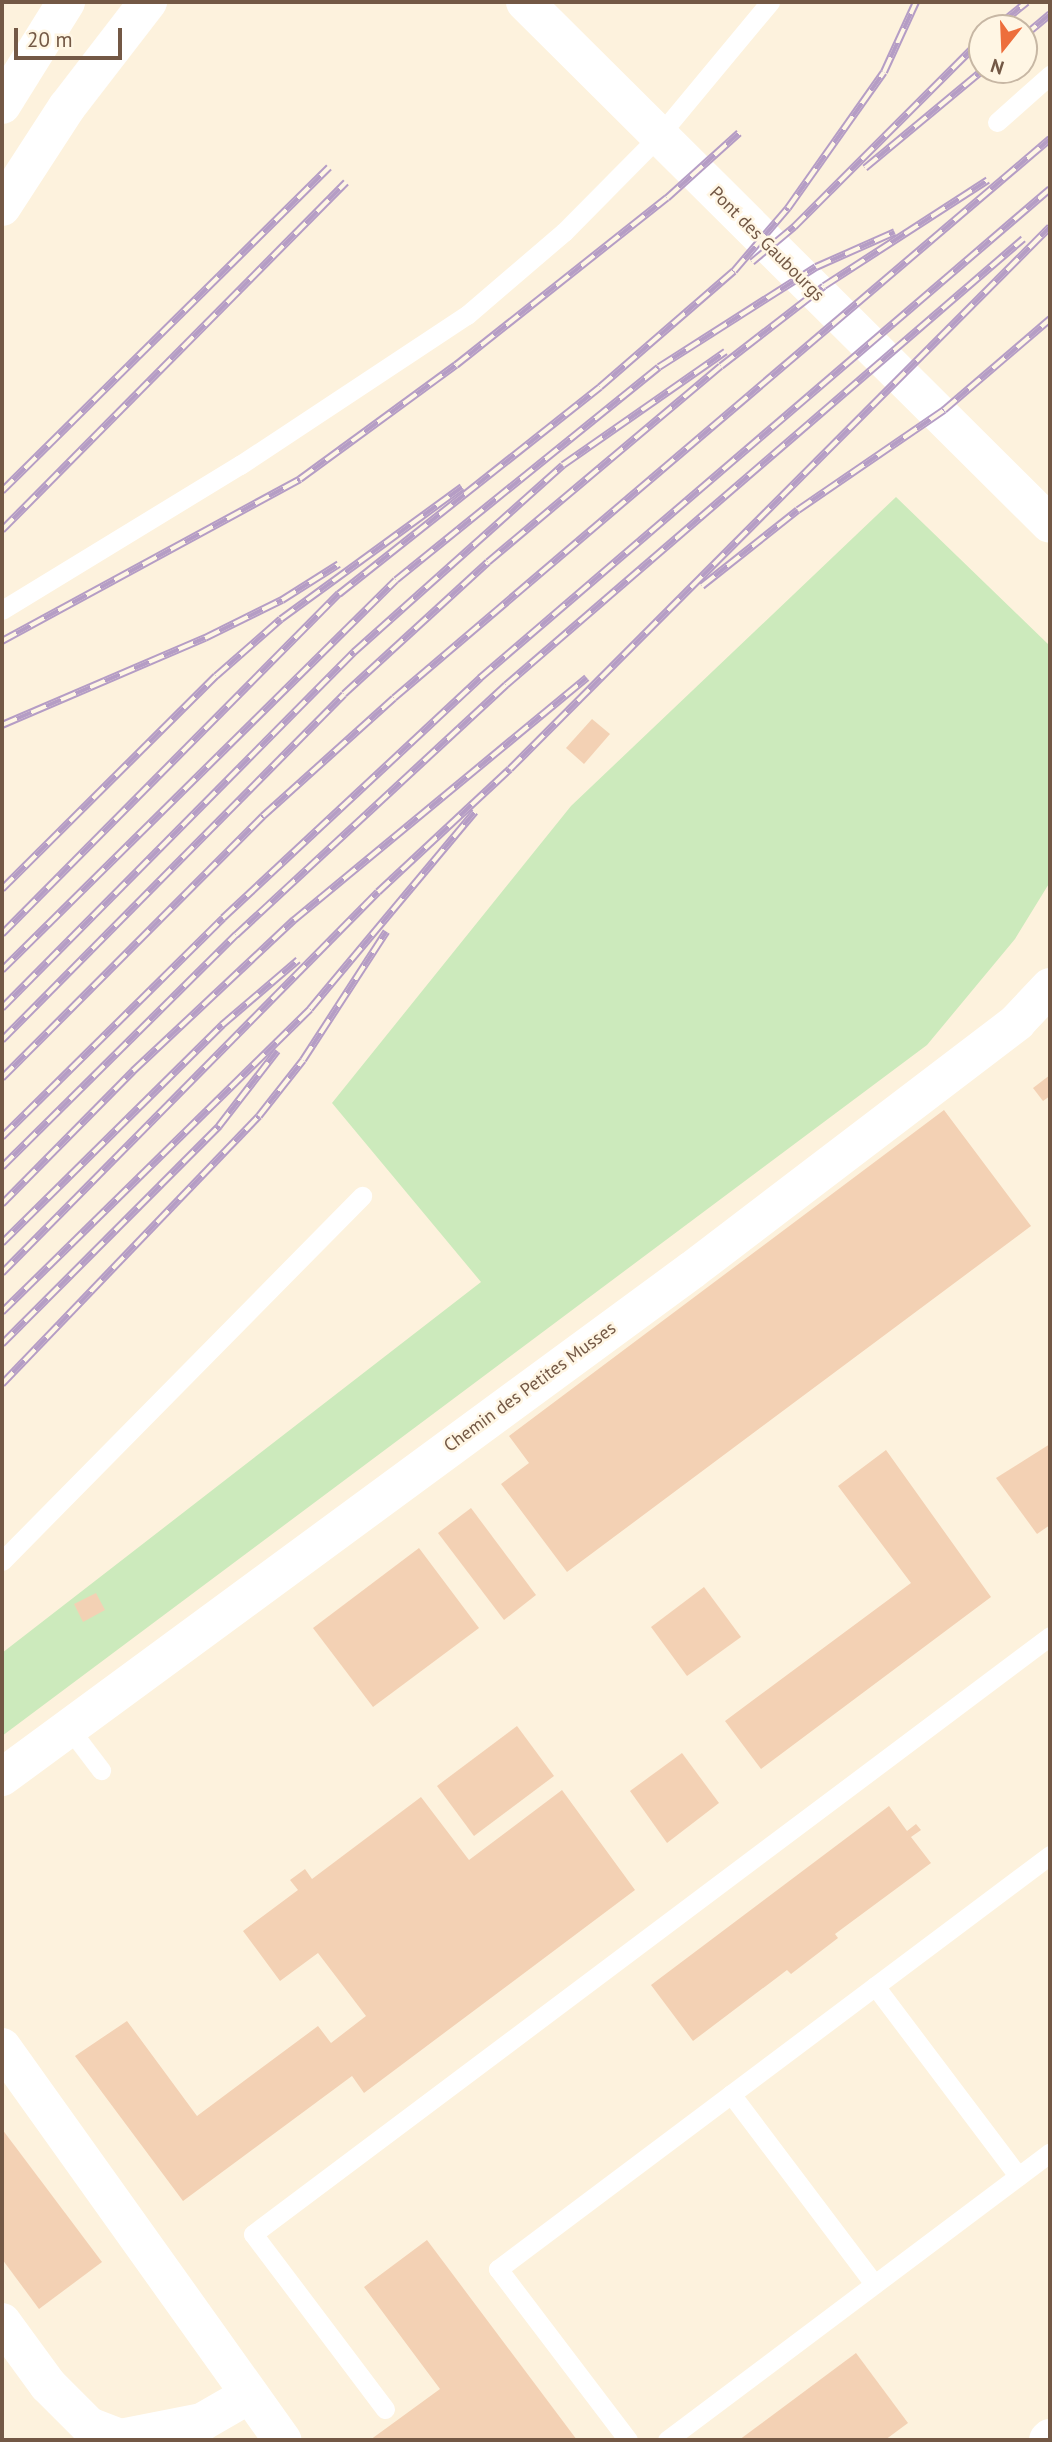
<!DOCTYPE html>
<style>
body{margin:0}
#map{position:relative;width:1052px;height:2442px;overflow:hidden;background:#fdf2dd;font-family:"PT Sans",sans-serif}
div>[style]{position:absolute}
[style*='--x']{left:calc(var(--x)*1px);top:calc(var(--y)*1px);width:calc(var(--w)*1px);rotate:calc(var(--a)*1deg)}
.green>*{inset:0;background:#cceabc}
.building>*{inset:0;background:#f3d1b4}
.service>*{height:19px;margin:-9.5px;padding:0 9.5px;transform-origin:9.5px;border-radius:9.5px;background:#fff}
.minor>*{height:38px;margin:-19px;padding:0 19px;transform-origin:19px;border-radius:19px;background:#fff}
.tertiary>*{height:38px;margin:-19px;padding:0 19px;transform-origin:19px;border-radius:19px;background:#fff}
.rail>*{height:8px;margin-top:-4px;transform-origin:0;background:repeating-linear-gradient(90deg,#fff6e4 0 16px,#b59dc5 0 32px);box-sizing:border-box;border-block:2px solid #b59dc5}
span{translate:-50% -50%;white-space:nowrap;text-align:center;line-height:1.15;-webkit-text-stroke:5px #fff6e4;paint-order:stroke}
.street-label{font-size:18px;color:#735845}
.frame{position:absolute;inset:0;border:4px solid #735845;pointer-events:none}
.north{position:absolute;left:968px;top:14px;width:70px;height:70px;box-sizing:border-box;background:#fff6e4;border:2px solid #c7b7a4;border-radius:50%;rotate:198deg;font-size:19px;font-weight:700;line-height:28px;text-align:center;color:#735845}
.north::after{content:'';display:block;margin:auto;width:24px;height:32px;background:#ed6e3c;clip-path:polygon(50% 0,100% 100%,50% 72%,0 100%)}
.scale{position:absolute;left:14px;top:28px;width:108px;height:32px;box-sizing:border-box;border:4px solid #735845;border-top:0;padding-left:9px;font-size:21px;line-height:24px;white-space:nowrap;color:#735845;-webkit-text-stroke:5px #fff6e4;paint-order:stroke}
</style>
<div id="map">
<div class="green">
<div style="clip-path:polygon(896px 497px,1050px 646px,1050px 882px,1015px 939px,927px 1045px,2px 1736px,2px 1653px,481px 1282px,332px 1103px,571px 806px)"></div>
</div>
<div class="building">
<div style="clip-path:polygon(592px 719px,610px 734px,584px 764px,566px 748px)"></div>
<div style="clip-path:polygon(1050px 1075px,1050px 1096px,1043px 1101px,1033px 1088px)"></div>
<div style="clip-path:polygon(944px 1110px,1031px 1226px,567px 1572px,501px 1484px,529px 1463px,509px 1436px)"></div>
<div style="clip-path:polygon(1050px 1444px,1050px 1525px,1037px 1534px,996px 1478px)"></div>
<div style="clip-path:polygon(886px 1450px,991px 1597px,761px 1769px,725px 1721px,911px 1583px,838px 1486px)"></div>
<div style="clip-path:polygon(471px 1508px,536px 1595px,504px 1620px,438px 1533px)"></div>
<div style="clip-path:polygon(419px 1548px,479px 1628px,373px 1707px,313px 1628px)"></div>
<div style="clip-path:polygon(704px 1587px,741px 1637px,687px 1676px,651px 1627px)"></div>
<div style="clip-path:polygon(96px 1593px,105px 1610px,83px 1622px,74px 1604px)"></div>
<div style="clip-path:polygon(517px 1726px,554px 1776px,474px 1836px,437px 1786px)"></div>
<div style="clip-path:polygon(682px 1753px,719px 1803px,667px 1843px,630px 1791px)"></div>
<div style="clip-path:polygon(562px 1790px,635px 1890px,364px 2093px,352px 2076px,183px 2201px,75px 2056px,127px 2021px,197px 2116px,318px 2026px,331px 2043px,366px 2016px,318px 1953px,280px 1981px,243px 1931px,298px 1890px,290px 1880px,305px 1869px,312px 1879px,421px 1797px,469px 1860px)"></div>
<div style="clip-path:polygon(889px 1806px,907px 1831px,916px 1824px,921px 1830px,911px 1837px,931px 1863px,835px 1934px,838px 1938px,791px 1974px,787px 1970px,693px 2041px,651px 1985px)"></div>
<div style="clip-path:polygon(2px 2129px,102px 2262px,39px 2309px,2px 2259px)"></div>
<div style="clip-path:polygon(427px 2240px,577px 2440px,370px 2440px,440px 2389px,364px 2287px)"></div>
<div style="clip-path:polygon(856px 2353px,908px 2423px,885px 2440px,739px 2440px)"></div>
</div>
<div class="service">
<div style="--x:997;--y:122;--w:71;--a:-41.6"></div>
<div style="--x:2;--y:610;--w:279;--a:-31.4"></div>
<div style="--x:240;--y:465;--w:272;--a:-33.5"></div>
<div style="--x:467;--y:315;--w:128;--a:-40.6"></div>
<div style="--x:564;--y:232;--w:132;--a:-45.3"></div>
<div style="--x:657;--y:138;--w:177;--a:-50.3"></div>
<div style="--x:2;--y:1561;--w:513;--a:-45.4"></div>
<div style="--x:69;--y:1728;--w:53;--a:52.7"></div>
<div style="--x:875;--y:1986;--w:238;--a:53"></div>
<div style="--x:731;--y:2094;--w:238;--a:53"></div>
<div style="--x:385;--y:2409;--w:219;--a:-127"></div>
<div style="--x:253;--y:2234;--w:996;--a:-36.88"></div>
<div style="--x:628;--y:2440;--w:215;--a:-127.2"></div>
<div style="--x:498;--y:2269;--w:690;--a:-36.87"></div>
<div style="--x:667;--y:2440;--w:479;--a:-36.9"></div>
</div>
<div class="minor">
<div style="--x:525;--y:2;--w:740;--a:44.84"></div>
<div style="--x:2;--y:1777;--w:856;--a:-36.31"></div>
<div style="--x:692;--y:1270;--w:409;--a:-37.3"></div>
<div style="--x:1017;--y:1022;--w:48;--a:-46.7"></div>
<div style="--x:2;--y:2047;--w:483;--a:54.5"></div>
<div style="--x:2;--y:2322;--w:78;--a:53.9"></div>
<div style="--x:48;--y:2385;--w:58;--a:45"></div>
<div style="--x:89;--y:2426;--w:34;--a:21"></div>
<div style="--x:121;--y:2438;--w:83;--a:-11.2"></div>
<div style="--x:202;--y:2422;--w:54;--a:-29.9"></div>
<div style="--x:1048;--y:2440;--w:3;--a:-45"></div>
</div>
<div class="tertiary">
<div style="--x:2;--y:105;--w:121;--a:-58.1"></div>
<div style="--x:2;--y:207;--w:119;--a:-57"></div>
<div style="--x:67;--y:107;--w:133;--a:-52.4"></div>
</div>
<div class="rail">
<div style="--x:995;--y:28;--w:41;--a:-39.1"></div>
<div style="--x:1024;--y:36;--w:34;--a:-40"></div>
<div style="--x:865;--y:168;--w:153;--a:-39.7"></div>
<div style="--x:752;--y:262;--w:55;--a:-39.8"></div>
<div style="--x:794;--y:227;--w:266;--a:-45"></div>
<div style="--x:2;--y:491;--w:460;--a:-44.7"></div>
<div style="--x:2;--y:530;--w:489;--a:-45.3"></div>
<div style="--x:702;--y:586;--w:122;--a:-38.4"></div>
<div style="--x:798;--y:510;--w:177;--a:-34.4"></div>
<div style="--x:944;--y:410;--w:140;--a:-40.6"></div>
<div style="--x:2;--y:641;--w:339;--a:-28.5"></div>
<div style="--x:300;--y:479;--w:193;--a:-36.2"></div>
<div style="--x:456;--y:365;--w:269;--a:-38.4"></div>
<div style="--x:667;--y:198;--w:97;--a:-42.1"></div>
<div style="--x:2;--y:725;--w:221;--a:-23.2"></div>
<div style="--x:205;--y:638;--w:86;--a:-26.3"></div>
<div style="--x:282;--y:600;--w:67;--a:-32.3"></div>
<div style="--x:2;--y:889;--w:302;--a:-44.9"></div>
<div style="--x:216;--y:676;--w:86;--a:-41.2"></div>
<div style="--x:281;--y:619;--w:224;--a:-36.1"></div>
<div style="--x:2;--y:934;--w:479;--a:-45.3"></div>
<div style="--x:339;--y:594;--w:333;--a:-38.4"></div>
<div style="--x:600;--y:387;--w:177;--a:-40.9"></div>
<div style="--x:734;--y:271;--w:83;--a:-49.4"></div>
<div style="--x:788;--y:208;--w:166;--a:-54.8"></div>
<div style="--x:884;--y:72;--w:77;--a:-65.4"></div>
<div style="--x:2;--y:970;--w:554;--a:-44.71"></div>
<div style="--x:396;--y:580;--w:338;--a:-39"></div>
<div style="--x:659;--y:367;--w:186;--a:-32.5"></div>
<div style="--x:816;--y:267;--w:86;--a:-23.9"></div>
<div style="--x:2;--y:1008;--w:501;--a:-45.32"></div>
<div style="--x:354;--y:652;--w:280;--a:-41.8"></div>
<div style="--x:563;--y:465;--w:198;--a:-34.9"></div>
<div style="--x:2;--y:1040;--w:486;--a:-45.3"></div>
<div style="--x:344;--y:694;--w:195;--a:-42.5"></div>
<div style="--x:488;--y:562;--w:304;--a:-40.1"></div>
<div style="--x:721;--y:366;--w:130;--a:-37.8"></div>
<div style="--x:824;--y:286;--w:195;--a:-32.9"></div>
<div style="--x:2;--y:1078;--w:370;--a:-45.1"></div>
<div style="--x:263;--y:816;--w:176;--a:-42"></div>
<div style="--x:394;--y:698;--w:862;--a:-40.44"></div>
<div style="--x:2;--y:1137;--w:311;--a:-44.7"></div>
<div style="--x:223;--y:918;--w:352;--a:-43"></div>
<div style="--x:480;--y:678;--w:751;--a:-40.63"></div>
<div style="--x:2;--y:1167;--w:330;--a:-44.8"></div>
<div style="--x:236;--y:935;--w:368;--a:-42.8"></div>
<div style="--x:506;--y:685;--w:683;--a:-40.78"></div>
<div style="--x:2;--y:1204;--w:187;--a:-45.4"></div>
<div style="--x:133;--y:1071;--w:221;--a:-43.2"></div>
<div style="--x:294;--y:920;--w:380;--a:-39.6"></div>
<div style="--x:2;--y:1243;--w:310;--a:-44.7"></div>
<div style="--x:222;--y:1025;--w:100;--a:-40.5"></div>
<div style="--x:2;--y:1273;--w:535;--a:-45.38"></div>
<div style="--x:378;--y:892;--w:180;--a:-43"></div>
<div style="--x:510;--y:769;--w:765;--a:-45.11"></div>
<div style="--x:2;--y:1312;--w:432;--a:-44.5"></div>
<div style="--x:310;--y:1009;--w:257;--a:-50.1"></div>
<div style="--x:2;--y:1344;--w:308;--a:-45.1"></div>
<div style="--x:219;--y:1126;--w:95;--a:-52.3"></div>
<div style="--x:2;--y:1384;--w:371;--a:-46.2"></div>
<div style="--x:259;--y:1116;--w:71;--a:-51.8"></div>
<div style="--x:303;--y:1060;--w:153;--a:-57"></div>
</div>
<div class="street-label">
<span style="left:767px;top:244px;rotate:45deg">Pont des Gaubourgs</span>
<span style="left:530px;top:1387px;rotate:-36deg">Chemin des Petites Musses</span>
</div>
<div class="frame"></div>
<div class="north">N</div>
<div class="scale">20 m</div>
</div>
